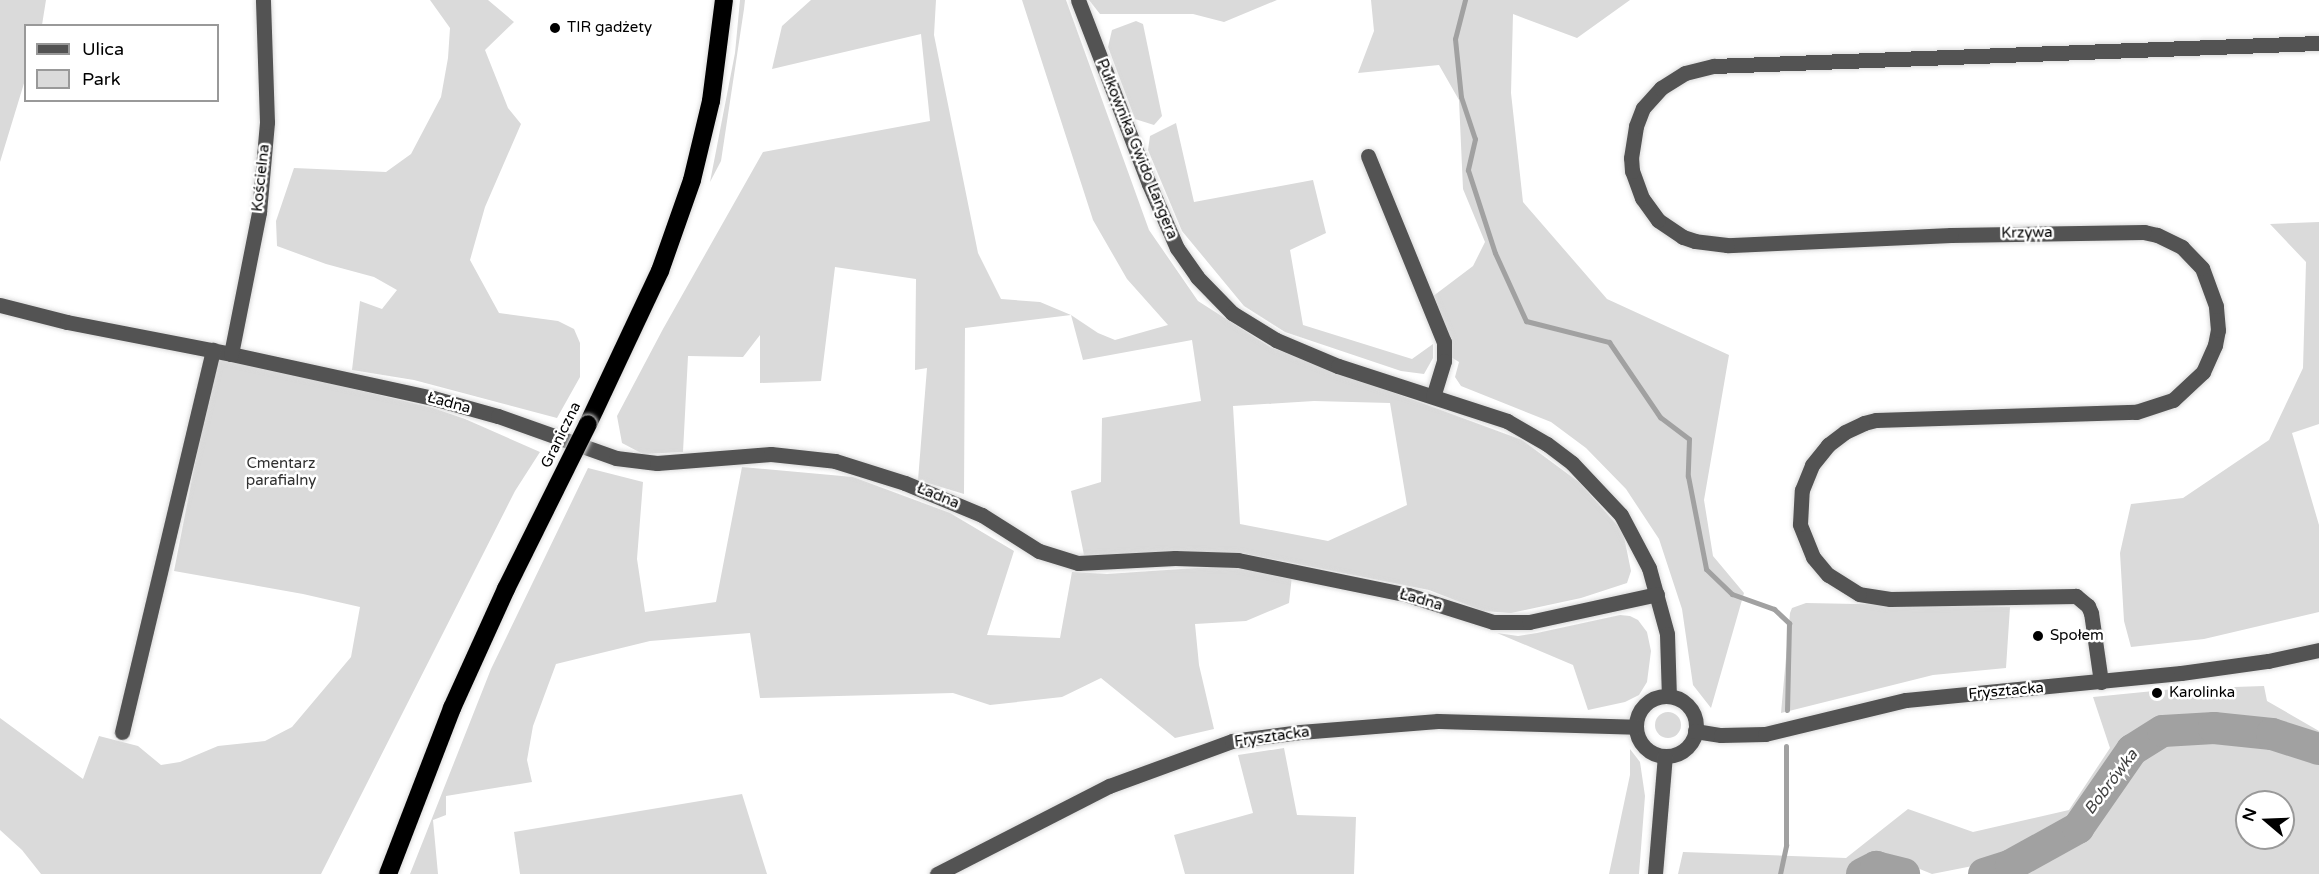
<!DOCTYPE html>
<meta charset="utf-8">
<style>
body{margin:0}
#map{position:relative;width:2319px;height:874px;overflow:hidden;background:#fff;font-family:"Varela Round",sans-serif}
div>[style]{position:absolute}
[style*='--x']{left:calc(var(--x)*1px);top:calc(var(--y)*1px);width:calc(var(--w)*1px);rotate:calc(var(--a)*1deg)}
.green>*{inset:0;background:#dadada}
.round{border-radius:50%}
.stream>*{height:5px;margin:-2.5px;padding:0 2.5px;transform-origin:2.5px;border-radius:2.5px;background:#a1a1a1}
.river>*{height:32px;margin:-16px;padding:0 16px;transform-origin:16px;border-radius:16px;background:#a1a1a1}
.roads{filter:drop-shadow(0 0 2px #dbdbdb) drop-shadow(0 0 2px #dbdbdb)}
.minor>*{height:15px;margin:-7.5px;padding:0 7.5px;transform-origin:7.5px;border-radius:7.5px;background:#535353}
.minor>.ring{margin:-7.5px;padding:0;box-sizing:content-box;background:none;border:15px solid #535353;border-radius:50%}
.highway>*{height:18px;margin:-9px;padding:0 9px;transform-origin:9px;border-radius:9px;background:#000}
.bridges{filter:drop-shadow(0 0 2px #dbdbdb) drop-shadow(0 0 2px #dbdbdb)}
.highway-bridge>*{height:18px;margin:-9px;padding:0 9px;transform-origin:9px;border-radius:9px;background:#000}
.dots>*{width:16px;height:16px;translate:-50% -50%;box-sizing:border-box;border:3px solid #fff;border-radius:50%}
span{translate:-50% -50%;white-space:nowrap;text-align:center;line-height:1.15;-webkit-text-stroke:5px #fff;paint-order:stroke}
.poi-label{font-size:15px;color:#000}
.left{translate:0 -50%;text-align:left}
.street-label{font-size:15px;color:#000}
.park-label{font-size:15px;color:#313131}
.water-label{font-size:16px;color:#424242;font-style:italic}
.legend{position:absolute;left:24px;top:24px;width:195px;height:78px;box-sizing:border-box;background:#fff;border:2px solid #999;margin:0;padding:8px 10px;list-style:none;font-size:18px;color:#000}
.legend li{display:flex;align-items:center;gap:12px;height:30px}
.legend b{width:30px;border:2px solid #999}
.north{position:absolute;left:2235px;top:790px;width:60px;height:60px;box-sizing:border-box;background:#fff;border:2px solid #999;border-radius:50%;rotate:289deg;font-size:16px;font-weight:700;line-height:24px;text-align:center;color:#000}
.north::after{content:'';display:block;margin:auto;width:21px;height:27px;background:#000;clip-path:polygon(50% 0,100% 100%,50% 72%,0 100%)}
</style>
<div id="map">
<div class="green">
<div style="clip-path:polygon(0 0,46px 0,42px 25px,26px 26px,25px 80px,0 162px)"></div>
<div style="clip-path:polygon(430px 0,488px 0,514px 22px,485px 50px,508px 108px,521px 124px,485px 207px,470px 260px,499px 313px,558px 321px,574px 329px,580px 343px,580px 377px,557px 418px,414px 380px,352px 370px,360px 301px,382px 309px,397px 290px,374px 277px,326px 264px,277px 246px,276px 221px,294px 168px,386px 172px,411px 154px,441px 97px,448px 58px,450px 28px)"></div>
<div style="clip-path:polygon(740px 0,745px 0,744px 9px,721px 161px,710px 182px,735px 53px)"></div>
<div style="clip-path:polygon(evenodd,811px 0,936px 0,934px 35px,978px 253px,1001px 299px,1040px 302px,1071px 315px,1098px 333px,1115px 340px,1168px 325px,1127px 279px,1093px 220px,1022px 0,1066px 0,1149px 230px,1198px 301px,1270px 347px,1522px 440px,1580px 483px,1623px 532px,1631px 571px,1627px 583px,1581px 598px,1511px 613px,1483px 611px,1429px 590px,1242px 553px,1084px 555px,1071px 491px,1101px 482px,1102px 418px,1201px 401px,1192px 340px,1083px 360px,1071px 315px,965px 328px,964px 494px,918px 480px,927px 368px,915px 370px,916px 279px,835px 267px,821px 381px,760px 383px,760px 335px,743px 357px,688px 356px,683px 452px,643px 454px,622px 443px,617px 416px,663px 329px,763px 152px,930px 121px,921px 34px,772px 69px,782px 26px,811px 0,1314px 401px,1390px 403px,1407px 505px,1328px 541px,1240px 524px,1233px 406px,1314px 401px)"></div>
<div style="clip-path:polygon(1089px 0,1277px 0,1224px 22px,1193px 14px,1100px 14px)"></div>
<div style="clip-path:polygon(1371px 0,1630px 0,1577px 38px,1513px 14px,1511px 93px,1523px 202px,1607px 299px,1729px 355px,1704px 500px,1713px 556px,1744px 593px,1711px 708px,1693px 685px,1682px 609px,1659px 539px,1626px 489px,1586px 448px,1551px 422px,1461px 386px,1455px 377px,1459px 362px,1451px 357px,1432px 297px,1473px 266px,1485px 242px,1463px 189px,1459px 100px,1439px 65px,1358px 73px,1374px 31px)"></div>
<div style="clip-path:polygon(1136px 21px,1143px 24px,1162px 116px,1154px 125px,1135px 119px,1108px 47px,1112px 30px)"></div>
<div style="clip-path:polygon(1176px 123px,1194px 202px,1313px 180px,1326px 233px,1290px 250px,1303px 325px,1412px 359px,1433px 344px,1433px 358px,1424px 374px,1401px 371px,1285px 332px,1244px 306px,1182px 231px,1148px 150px,1150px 136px)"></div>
<div style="clip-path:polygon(2319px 222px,2319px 424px,2292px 433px,2319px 525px,2319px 612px,2204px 639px,2131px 647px,2124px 621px,2120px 553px,2131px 504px,2183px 498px,2269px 440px,2303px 368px,2306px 262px,2270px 224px)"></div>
<div style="clip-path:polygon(216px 356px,433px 408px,465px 419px,540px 452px,515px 491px,321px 874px,41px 874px,22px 850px,0 830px,0 718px,83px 779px,99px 736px,138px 746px,161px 765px,180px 762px,218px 746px,265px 741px,292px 727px,351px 657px,360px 607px,303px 594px,174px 571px)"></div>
<div style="clip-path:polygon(742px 467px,853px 477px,950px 513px,1014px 551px,987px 635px,1060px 638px,1072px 572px,1107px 574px,1241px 565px,1292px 576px,1289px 603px,1246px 621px,1195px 624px,1199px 665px,1214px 729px,1175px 738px,1101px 678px,1062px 697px,990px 705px,953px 693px,760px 698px,750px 633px,650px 641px,556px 664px,533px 726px,527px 760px,532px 782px,446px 796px,446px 815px,433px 820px,438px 874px,410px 874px,491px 669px,588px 468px,643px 482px,637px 559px,645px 612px,716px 602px)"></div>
<div style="clip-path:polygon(1806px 603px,2010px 607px,2006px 668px,1933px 675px,1781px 713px,1790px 613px,1792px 608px)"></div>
<div style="clip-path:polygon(1620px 615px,1630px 616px,1638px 620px,1647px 632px,1651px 651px,1647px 682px,1639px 695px,1625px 702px,1588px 710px,1573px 665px,1497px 633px,1518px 636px,1537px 633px)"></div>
<div style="clip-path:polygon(2264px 686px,2267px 701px,2319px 731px,2319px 738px,2276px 720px,2224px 718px,2160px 728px,2124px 747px,2065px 825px,2003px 860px,1932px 874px,1883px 854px,1864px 870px,1852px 874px,1678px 874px,1683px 852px,1846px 858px,1908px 809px,1973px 832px,2069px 810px,2110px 748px,2093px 697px,2174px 689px)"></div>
<div class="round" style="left:1655px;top:712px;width:26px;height:26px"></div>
<div style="clip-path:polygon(evenodd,2227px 737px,2276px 745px,2319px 762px,2319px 874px,2007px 874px,2031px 865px,2093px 831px,2131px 768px,2166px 739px,2227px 737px,2247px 802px,2283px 802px,2283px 838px,2247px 838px,2247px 802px)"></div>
<div style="clip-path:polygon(1284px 748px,1297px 815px,1356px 817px,1354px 874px,1185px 874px,1174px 835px,1253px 813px,1238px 755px)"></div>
<div style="clip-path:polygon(1630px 749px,1640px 762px,1645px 796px,1639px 874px,1609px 874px,1630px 775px)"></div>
<div style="clip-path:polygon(742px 794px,767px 874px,520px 874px,514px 832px)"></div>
</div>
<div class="stream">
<div style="--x:1465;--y:0;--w:40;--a:104.4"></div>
<div style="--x:1455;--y:39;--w:58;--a:84.1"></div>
<div style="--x:1461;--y:97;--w:44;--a:71.6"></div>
<div style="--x:1475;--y:139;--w:32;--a:103"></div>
<div style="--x:1468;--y:170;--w:87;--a:72"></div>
<div style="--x:1495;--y:253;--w:75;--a:65.5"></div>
<div style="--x:1526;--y:321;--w:86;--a:14.2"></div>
<div style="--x:1609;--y:342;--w:91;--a:55.8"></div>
<div style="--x:1660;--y:417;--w:36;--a:37"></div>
<div style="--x:1689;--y:439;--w:37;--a:92"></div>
<div style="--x:1688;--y:476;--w:95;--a:79"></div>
<div style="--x:1706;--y:569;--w:36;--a:44"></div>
<div style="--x:1732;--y:594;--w:45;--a:19.7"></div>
<div style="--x:1774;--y:609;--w:21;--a:43"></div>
<div style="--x:1789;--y:623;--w:87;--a:91.3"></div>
<div style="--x:1780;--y:874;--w:30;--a:-78"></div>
<div style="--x:1786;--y:845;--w:99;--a:-90"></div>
</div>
<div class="river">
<div style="--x:1862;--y:874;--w:16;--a:-27"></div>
<div style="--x:1876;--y:867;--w:29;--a:14"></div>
<div style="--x:1984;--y:874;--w:28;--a:-18"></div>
<div style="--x:2011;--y:865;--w:77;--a:-28.9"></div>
<div style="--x:2078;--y:828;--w:95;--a:-55.3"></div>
<div style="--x:2132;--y:750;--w:36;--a:-32"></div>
<div style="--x:2163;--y:731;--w:51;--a:-3.4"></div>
<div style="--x:2214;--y:728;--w:58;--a:5.9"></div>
<div style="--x:2272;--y:734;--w:49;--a:17.7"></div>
</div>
<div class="roads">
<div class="minor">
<div style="--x:1078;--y:0;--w:197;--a:68.9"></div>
<div style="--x:1149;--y:184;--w:70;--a:66.4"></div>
<div style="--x:1177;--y:248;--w:35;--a:55"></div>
<div style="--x:1197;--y:277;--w:50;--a:45.8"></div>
<div style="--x:1232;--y:313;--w:52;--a:31.5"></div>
<div style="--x:1276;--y:340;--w:67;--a:22.8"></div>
<div style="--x:1338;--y:366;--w:178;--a:18"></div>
<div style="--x:1507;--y:421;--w:46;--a:29.9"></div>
<div style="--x:1547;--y:444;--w:31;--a:37"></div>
<div style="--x:1572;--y:463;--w:71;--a:46.7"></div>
<div style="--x:1621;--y:515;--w:60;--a:62.2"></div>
<div style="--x:1649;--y:568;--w:68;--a:74.7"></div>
<div style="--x:1667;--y:634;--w:62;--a:88.2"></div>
<div style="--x:1368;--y:156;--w:201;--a:67.8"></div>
<div style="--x:1444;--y:342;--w:19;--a:90"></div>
<div style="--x:1444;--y:361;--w:37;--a:107"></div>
<div style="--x:0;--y:305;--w:69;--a:14.2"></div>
<div style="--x:67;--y:322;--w:167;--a:11"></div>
<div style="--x:231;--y:354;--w:207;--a:12.3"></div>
<div style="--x:433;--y:398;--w:67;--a:15.5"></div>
<div style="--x:498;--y:416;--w:125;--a:19.6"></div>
<div style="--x:616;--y:458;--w:41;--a:7"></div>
<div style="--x:657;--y:463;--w:114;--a:-4.5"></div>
<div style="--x:771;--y:454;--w:64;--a:6.2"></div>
<div style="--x:835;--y:461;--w:73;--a:17.4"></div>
<div style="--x:905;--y:483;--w:83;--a:22.6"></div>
<div style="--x:982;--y:515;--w:67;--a:32.3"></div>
<div style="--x:1039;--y:551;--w:41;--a:17.1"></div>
<div style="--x:1078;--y:563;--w:97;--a:-3"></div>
<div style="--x:1175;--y:558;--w:63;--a:1.8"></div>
<div style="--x:1238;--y:560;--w:174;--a:11.6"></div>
<div style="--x:1408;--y:595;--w:89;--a:17.6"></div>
<div style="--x:1493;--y:622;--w:36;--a:0"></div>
<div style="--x:1529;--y:622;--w:131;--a:-12.3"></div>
<div style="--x:231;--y:354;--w:145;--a:-78.8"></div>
<div style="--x:259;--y:212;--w:90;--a:-84.9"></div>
<div style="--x:267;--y:122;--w:122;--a:-91.9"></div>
<div style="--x:2101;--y:682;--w:70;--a:-98.2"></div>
<div style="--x:2091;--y:613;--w:8;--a:-113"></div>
<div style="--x:2088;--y:606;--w:16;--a:-140"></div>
<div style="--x:2076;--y:596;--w:186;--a:179.1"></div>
<div style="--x:1890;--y:599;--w:31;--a:-171"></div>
<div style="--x:1859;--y:594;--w:36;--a:-148"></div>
<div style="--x:1828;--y:575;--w:23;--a:-130"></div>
<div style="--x:1813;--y:557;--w:35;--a:-112"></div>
<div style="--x:1800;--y:524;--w:34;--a:-87"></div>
<div style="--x:1802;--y:490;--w:27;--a:-68"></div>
<div style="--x:1812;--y:465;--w:26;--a:-51"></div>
<div style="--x:1828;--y:445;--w:21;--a:-37"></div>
<div style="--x:1845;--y:432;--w:21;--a:-25"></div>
<div style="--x:1864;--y:423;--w:12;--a:-14"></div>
<div style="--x:1876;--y:420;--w:260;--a:-1.8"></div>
<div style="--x:2136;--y:412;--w:39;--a:-18"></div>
<div style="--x:2173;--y:400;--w:41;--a:-43"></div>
<div style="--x:2203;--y:372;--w:30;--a:-66"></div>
<div style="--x:2215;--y:345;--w:15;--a:-79"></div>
<div style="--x:2218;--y:330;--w:24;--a:-95"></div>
<div style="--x:2216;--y:306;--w:40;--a:-110.2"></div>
<div style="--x:2202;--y:268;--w:29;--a:-134"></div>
<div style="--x:2182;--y:247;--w:28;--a:-154"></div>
<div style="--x:2157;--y:235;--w:13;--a:-167"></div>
<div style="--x:2144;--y:232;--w:193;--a:179.1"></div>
<div style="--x:1951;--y:235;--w:224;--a:177.4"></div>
<div style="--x:1727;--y:245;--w:32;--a:-173"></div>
<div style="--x:1695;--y:241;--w:13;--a:-162"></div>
<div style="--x:1683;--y:237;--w:30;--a:-146"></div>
<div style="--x:1658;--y:220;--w:27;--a:-126"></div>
<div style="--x:1642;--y:198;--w:29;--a:-110"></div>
<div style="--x:1632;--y:171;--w:13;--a:-94"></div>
<div style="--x:1631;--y:158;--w:32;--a:-81"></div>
<div style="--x:1636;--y:126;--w:19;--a:-69"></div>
<div style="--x:1643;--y:108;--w:27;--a:-48"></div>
<div style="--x:1661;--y:88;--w:28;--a:-32"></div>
<div style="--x:1685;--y:73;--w:30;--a:-14"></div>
<div style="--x:1714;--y:66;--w:605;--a:-2.18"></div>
<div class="ring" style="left:1636px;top:696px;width:45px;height:45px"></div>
<div style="--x:1695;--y:731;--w:26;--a:9"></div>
<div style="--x:1721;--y:735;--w:44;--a:-1.3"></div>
<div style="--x:1765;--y:734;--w:145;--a:-13.6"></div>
<div style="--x:1906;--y:700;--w:276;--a:-5.6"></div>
<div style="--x:2181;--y:673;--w:88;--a:-7.9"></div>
<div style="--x:2268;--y:661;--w:52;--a:-12.2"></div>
<div style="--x:122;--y:732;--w:393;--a:-76.6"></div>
<div style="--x:937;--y:874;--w:193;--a:-27.1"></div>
<div style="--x:1109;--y:786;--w:131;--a:-20.1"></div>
<div style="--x:1232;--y:741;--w:69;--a:-7.5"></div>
<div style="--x:1300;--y:732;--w:138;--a:-4.6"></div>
<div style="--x:1438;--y:721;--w:198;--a:1.7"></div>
<div style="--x:1655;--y:874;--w:118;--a:-85.2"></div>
</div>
<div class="highway">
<div style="--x:588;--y:424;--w:169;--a:-64.8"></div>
<div style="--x:660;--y:271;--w:96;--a:-70.6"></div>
<div style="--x:692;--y:180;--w:81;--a:-76.5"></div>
<div style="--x:711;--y:101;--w:102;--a:-82.7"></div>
</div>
</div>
<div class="bridges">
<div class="highway-bridge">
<div style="--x:388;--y:874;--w:178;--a:-68.9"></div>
<div style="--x:452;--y:708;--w:131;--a:-65.6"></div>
<div style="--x:506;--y:589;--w:184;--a:-63.6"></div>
</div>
</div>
<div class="dots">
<div style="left:555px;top:28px;background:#000"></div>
<div style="left:2038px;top:636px;background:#000"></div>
<div style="left:2157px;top:693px;background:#000"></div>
</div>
<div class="poi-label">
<span class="left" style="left:567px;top:28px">TIR gadżety</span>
<span class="left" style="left:2050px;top:636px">Społem</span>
<span class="left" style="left:2169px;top:693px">Karolinka</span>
</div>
<div class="street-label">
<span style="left:1137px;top:149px;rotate:68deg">Pułkownika Gwido Langera</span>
<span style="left:261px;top:178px;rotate:-84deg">Kościelna</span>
<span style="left:2027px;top:233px;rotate:-1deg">Krzywa</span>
<span style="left:449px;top:403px;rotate:15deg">Ładna</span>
<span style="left:561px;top:435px;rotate:-64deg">Graniczna</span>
<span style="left:938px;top:496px;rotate:22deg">Ładna</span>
<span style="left:1421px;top:600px;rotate:16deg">Ładna</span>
<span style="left:2006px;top:691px;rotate:-5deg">Frysztacka</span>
<span style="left:1272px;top:737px;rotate:-8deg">Frysztacka</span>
</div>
<div class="park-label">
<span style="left:281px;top:472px">Cmentarz<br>parafialny</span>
</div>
<div class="water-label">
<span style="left:2111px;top:782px;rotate:-53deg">Bobrówka</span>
</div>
<ul class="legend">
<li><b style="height:8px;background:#535353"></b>Ulica</li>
<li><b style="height:16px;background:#dadada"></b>Park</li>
</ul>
<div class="north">N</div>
</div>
